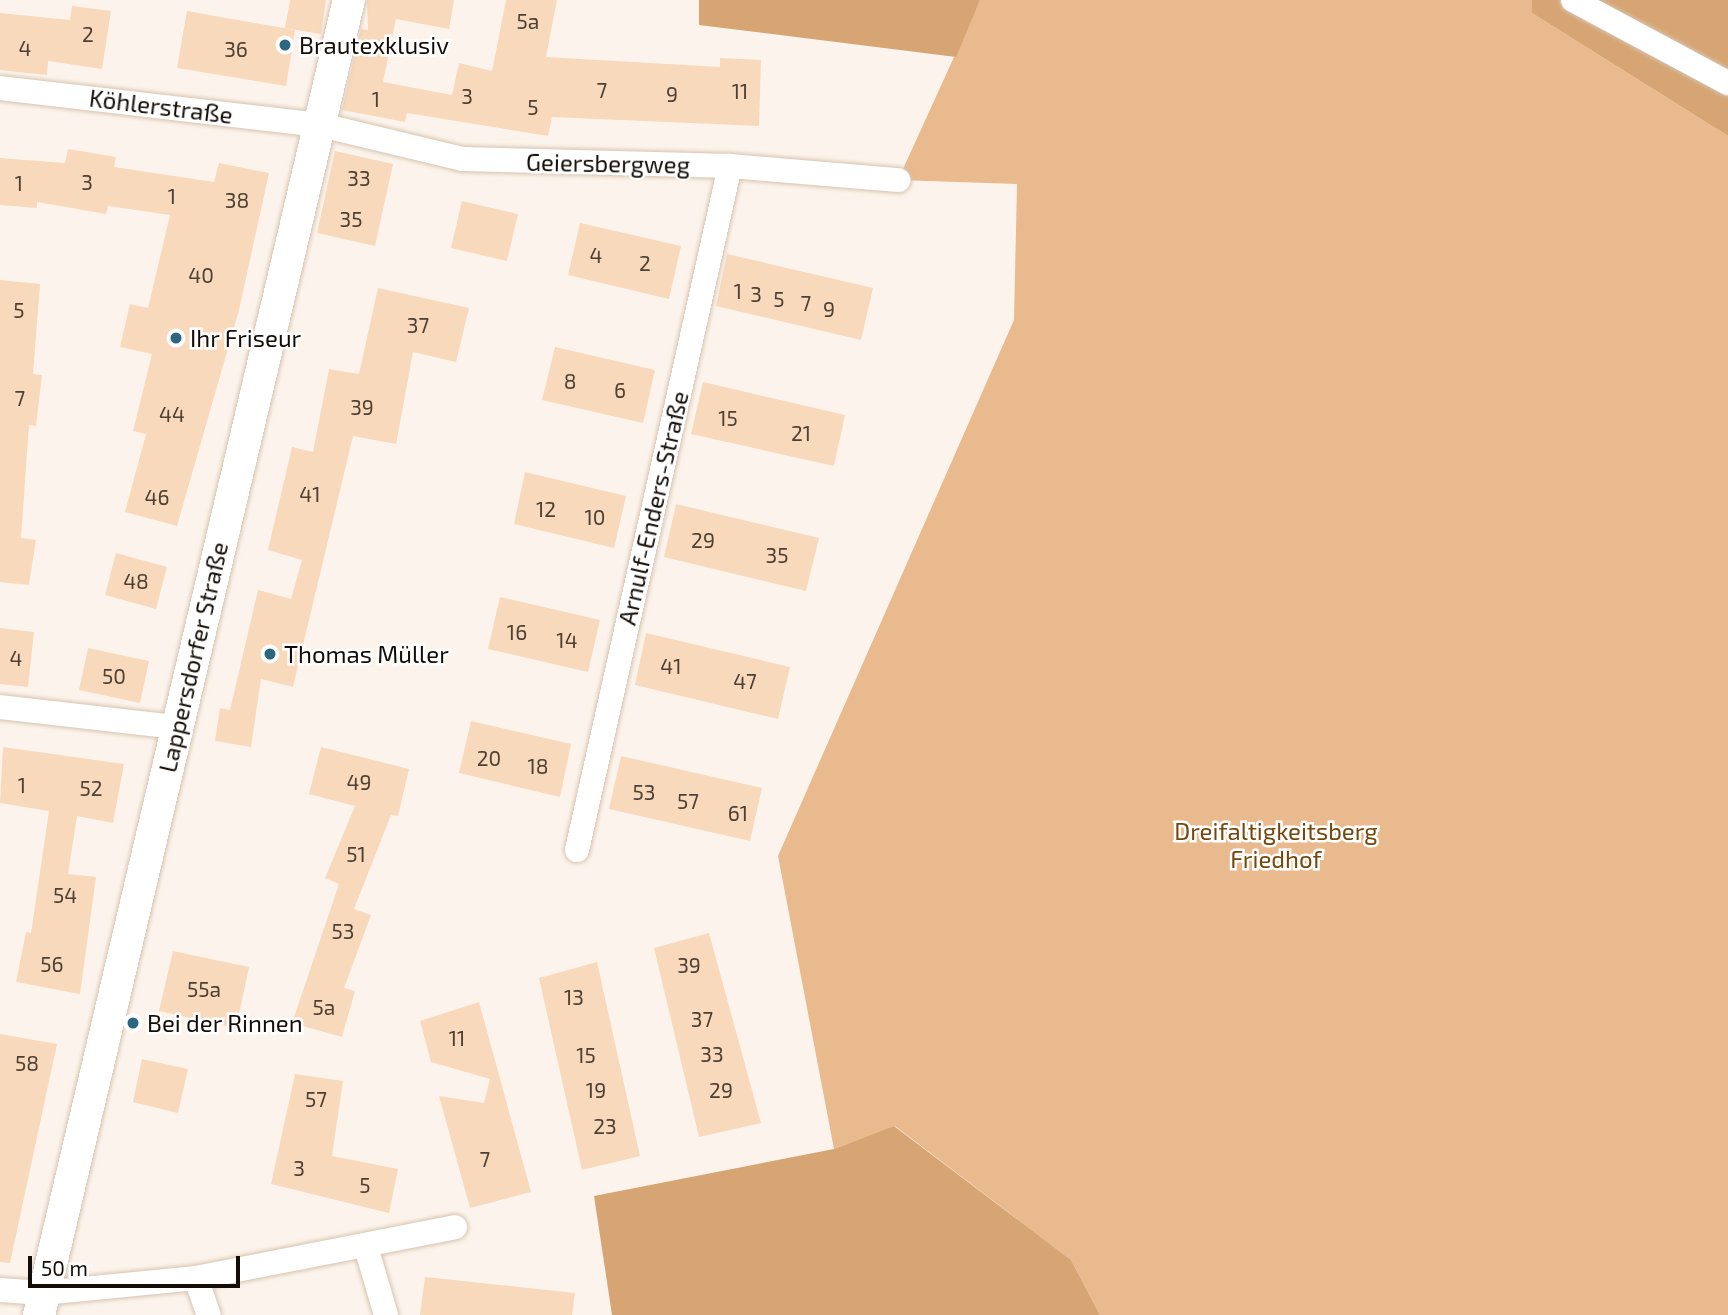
<!DOCTYPE html>
<meta charset="utf-8">
<style>
body{margin:0}
#map{position:relative;width:1728px;height:1315px;overflow:hidden;background:#fcf4ec;font-family:"Exo 2",sans-serif}
div>[style]{position:absolute}
[style*='--x']{left:calc(var(--x)*1px);top:calc(var(--y)*1px);width:calc(var(--w)*1px);rotate:calc(var(--a)*1deg)}
.green>*{inset:0;background:#e8ba8e}
.forest>*{inset:0;background:#d6a573}
.building>*{inset:0;background:#f8d9bb}
.roads{filter:drop-shadow(0 0 2px #d7c3b0) drop-shadow(0 0 2px #d7c3b0)}
.minor>*{height:24px;margin:-12px;padding:0 12px;transform-origin:12px;border-radius:12px;background:#fff}
.tertiary>*{height:32px;margin:-16px;padding:0 16px;transform-origin:16px;border-radius:16px;background:#fff}
.dots>*{width:19px;height:19px;translate:-50% -50%;box-sizing:border-box;border:4px solid #fff;border-radius:50%}
span{translate:-50% -50%;white-space:nowrap;text-align:center;line-height:1.15;-webkit-text-stroke:5px #fff;paint-order:stroke}
.number-label{font-size:21px;color:#4d4034}
.number-label span{-webkit-text-stroke-width:0}
.poi-label{font-size:24px;color:#140d07}
.left{translate:0 -50%;text-align:left}
.street-label{font-size:24px;color:#140d07}
.park-label{font-size:24px;color:#76470a}
.scale{position:absolute;left:28px;top:1256px;width:212px;height:32px;box-sizing:border-box;border:4px solid #140d07;border-top:0;padding-left:9px;font-size:21px;line-height:24px;white-space:nowrap;color:#140d07;-webkit-text-stroke:5px #fff;paint-order:stroke}
</style>
<div id="map">
<div class="green">
<div style="clip-path:polygon(980px 0,1532px 0,1532px 13px,1728px 136px,1728px 1315px,1100px 1315px,1071px 1260px,895px 1126px,834px 1149px,778px 856px,1014px 320px,1017px 184px,898px 180px)"></div>
</div>
<div class="forest">
<div style="clip-path:polygon(699px 0,980px 0,956px 57px,699px 25px)"></div>
<div style="clip-path:polygon(1532px 0,1728px 0,1728px 136px,1532px 13px)"></div>
<div style="clip-path:polygon(894px 1126px,1071px 1260px,1100px 1315px,612px 1315px,594px 1196px,834px 1149px)"></div>
</div>
<div class="building">
<div style="clip-path:polygon(290px 0,326px 0,321px 34px,285px 28px)"></div>
<div style="clip-path:polygon(367px 0,454px 0,449px 29px,396px 19px,383px 82px,452px 95px,459px 63px,492px 71px,506px 0,557px 0,546px 57px,720px 67px,720px 58px,761px 60px,759px 126px,552px 117px,548px 136px,407px 113px,405px 122px,342px 110px,361px 29px,368px 30px)"></div>
<div style="clip-path:polygon(72px 6px,111px 11px,102px 69px,48px 61px,47px 75px,0 70px,0 13px,70px 20px)"></div>
<div style="clip-path:polygon(187px 11px,295px 30px,286px 86px,177px 68px)"></div>
<div style="clip-path:polygon(68px 149px,116px 157px,114px 167px,214px 182px,219px 163px,269px 173px,239px 310px,177px 526px,125px 512px,146px 434px,133px 431px,152px 354px,120px 347px,130px 304px,148px 308px,170px 215px,108px 206px,106px 214px,37px 202px,37px 208px,0 205px,0 158px,65px 163px)"></div>
<div style="clip-path:polygon(335px 151px,393px 164px,375px 246px,317px 233px)"></div>
<div style="clip-path:polygon(462px 201px,518px 214px,507px 261px,451px 248px)"></div>
<div style="clip-path:polygon(580px 223px,681px 246px,669px 299px,568px 275px)"></div>
<div style="clip-path:polygon(727px 254px,873px 288px,861px 340px,716px 306px)"></div>
<div style="clip-path:polygon(0 280px,40px 284px,33px 374px,42px 375px,36px 426px,29px 425px,21px 538px,36px 540px,29px 585px,0 582px)"></div>
<div style="clip-path:polygon(378px 288px,469px 308px,456px 362px,413px 352px,396px 444px,353px 436px,293px 687px,261px 679px,251px 747px,215px 741px,220px 708px,230px 710px,258px 590px,291px 599px,302px 560px,268px 550px,292px 447px,313px 452px,329px 369px,359px 374px)"></div>
<div style="clip-path:polygon(555px 347px,655px 370px,643px 423px,542px 400px)"></div>
<div style="clip-path:polygon(703px 382px,845px 415px,834px 466px,691px 434px)"></div>
<div style="clip-path:polygon(525px 472px,626px 496px,614px 548px,514px 524px)"></div>
<div style="clip-path:polygon(676px 504px,819px 538px,806px 591px,664px 557px)"></div>
<div style="clip-path:polygon(116px 553px,167px 567px,156px 609px,105px 595px)"></div>
<div style="clip-path:polygon(500px 597px,600px 620px,588px 672px,488px 649px)"></div>
<div style="clip-path:polygon(0 628px,34px 632px,28px 687px,0 684px)"></div>
<div style="clip-path:polygon(646px 633px,790px 667px,778px 719px,635px 685px)"></div>
<div style="clip-path:polygon(88px 648px,149px 661px,140px 703px,79px 690px)"></div>
<div style="clip-path:polygon(471px 721px,571px 744px,560px 797px,459px 773px)"></div>
<div style="clip-path:polygon(3px 747px,124px 764px,113px 823px,77px 816px,68px 874px,96px 877px,80px 994px,16px 982px,26px 932px,31px 933px,49px 811px,0 803px)"></div>
<div style="clip-path:polygon(321px 747px,409px 769px,398px 816px,391px 815px,354px 909px,371px 915px,344px 988px,355px 991px,342px 1037px,292px 1023px,339px 884px,325px 878px,355px 806px,309px 794px)"></div>
<div style="clip-path:polygon(621px 756px,762px 788px,750px 841px,609px 809px)"></div>
<div style="clip-path:polygon(709px 933px,761px 1123px,699px 1137px,654px 948px)"></div>
<div style="clip-path:polygon(173px 951px,249px 967px,236px 1028px,159px 1011px)"></div>
<div style="clip-path:polygon(597px 962px,640px 1156px,582px 1170px,539px 978px)"></div>
<div style="clip-path:polygon(479px 1002px,531px 1192px,470px 1208px,439px 1096px,484px 1103px,490px 1079px,431px 1062px,420px 1021px)"></div>
<div style="clip-path:polygon(0 1034px,57px 1044px,10px 1263px,0 1262px)"></div>
<div style="clip-path:polygon(142px 1059px,188px 1069px,178px 1113px,133px 1102px)"></div>
<div style="clip-path:polygon(295px 1074px,343px 1081px,332px 1156px,398px 1169px,389px 1213px,271px 1184px)"></div>
<div style="clip-path:polygon(425px 1277px,575px 1293px,572px 1315px,420px 1315px)"></div>
</div>
<div class="roads">
<div class="minor">
<div style="--x:1573;--y:0;--w:176;--a:28.2"></div>
<div style="--x:0;--y:88;--w:323;--a:6.6"></div>
<div style="--x:321;--y:125;--w:146;--a:13.5"></div>
<div style="--x:463;--y:159;--w:267;--a:1.5"></div>
<div style="--x:730;--y:166;--w:169;--a:4.8"></div>
<div style="--x:0;--y:707;--w:177;--a:6.5"></div>
<div style="--x:577;--y:850;--w:701;--a:-77.39"></div>
<div style="--x:366;--y:1247;--w:71;--a:73.6"></div>
<div style="--x:196;--y:1278;--w:39;--a:71"></div>
<div style="--x:0;--y:1290;--w:43;--a:4"></div>
<div style="--x:43;--y:1293;--w:154;--a:-5.6"></div>
<div style="--x:196;--y:1278;--w:264;--a:-11.1"></div>
</div>
<div class="tertiary">
<div style="--x:39;--y:1315;--w:1351;--a:-76.74"></div>
</div>
</div>
<div class="dots">
<div style="left:285px;top:45px;background:#2c677f"></div>
<div style="left:176px;top:338px;background:#2c677f"></div>
<div style="left:270px;top:654px;background:#2c677f"></div>
<div style="left:133px;top:1023px;background:#2c677f"></div>
</div>
<div class="number-label">
<span style="left:528px;top:21px">5a</span>
<span style="left:88px;top:34px">2</span>
<span style="left:25px;top:48px">4</span>
<span style="left:236px;top:49px">36</span>
<span style="left:602px;top:90px">7</span>
<span style="left:740px;top:91px">11</span>
<span style="left:672px;top:94px">9</span>
<span style="left:467px;top:96px">3</span>
<span style="left:376px;top:99px">1</span>
<span style="left:533px;top:107px">5</span>
<span style="left:359px;top:178px">33</span>
<span style="left:87px;top:182px">3</span>
<span style="left:19px;top:183px">1</span>
<span style="left:172px;top:196px">1</span>
<span style="left:237px;top:200px">38</span>
<span style="left:351px;top:219px">35</span>
<span style="left:596px;top:255px">4</span>
<span style="left:645px;top:263px">2</span>
<span style="left:201px;top:275px">40</span>
<span style="left:738px;top:291px">1</span>
<span style="left:756px;top:294px">3</span>
<span style="left:779px;top:299px">5</span>
<span style="left:806px;top:303px">7</span>
<span style="left:829px;top:309px">9</span>
<span style="left:19px;top:310px">5</span>
<span style="left:418px;top:325px">37</span>
<span style="left:570px;top:381px">8</span>
<span style="left:620px;top:390px">6</span>
<span style="left:20px;top:398px">7</span>
<span style="left:362px;top:407px">39</span>
<span style="left:172px;top:414px">44</span>
<span style="left:728px;top:418px">15</span>
<span style="left:801px;top:433px">21</span>
<span style="left:310px;top:494px">41</span>
<span style="left:157px;top:497px">46</span>
<span style="left:546px;top:509px">12</span>
<span style="left:595px;top:517px">10</span>
<span style="left:703px;top:540px">29</span>
<span style="left:777px;top:555px">35</span>
<span style="left:136px;top:581px">48</span>
<span style="left:517px;top:632px">16</span>
<span style="left:567px;top:640px">14</span>
<span style="left:16px;top:658px">4</span>
<span style="left:671px;top:666px">41</span>
<span style="left:114px;top:676px">50</span>
<span style="left:745px;top:681px">47</span>
<span style="left:489px;top:758px">20</span>
<span style="left:538px;top:766px">18</span>
<span style="left:359px;top:782px">49</span>
<span style="left:22px;top:785px">1</span>
<span style="left:91px;top:788px">52</span>
<span style="left:644px;top:792px">53</span>
<span style="left:688px;top:801px">57</span>
<span style="left:738px;top:813px">61</span>
<span style="left:356px;top:854px">51</span>
<span style="left:65px;top:895px">54</span>
<span style="left:343px;top:931px">53</span>
<span style="left:52px;top:964px">56</span>
<span style="left:689px;top:965px">39</span>
<span style="left:204px;top:989px">55a</span>
<span style="left:574px;top:997px">13</span>
<span style="left:324px;top:1007px">5a</span>
<span style="left:702px;top:1019px">37</span>
<span style="left:457px;top:1038px">11</span>
<span style="left:712px;top:1054px">33</span>
<span style="left:586px;top:1055px">15</span>
<span style="left:27px;top:1063px">58</span>
<span style="left:596px;top:1090px">19</span>
<span style="left:721px;top:1090px">29</span>
<span style="left:316px;top:1099px">57</span>
<span style="left:605px;top:1126px">23</span>
<span style="left:485px;top:1159px">7</span>
<span style="left:299px;top:1168px">3</span>
<span style="left:365px;top:1185px">5</span>
</div>
<div class="poi-label">
<span class="left" style="left:299px;top:45px">Brautexklusiv</span>
<span class="left" style="left:190px;top:338px">Ihr Friseur</span>
<span class="left" style="left:284px;top:654px">Thomas Müller</span>
<span class="left" style="left:147px;top:1023px">Bei der Rinnen</span>
</div>
<div class="street-label">
<span style="left:161px;top:106px;rotate:7deg">Köhlerstraße</span>
<span style="left:608px;top:163px;rotate:1deg">Geiersbergweg</span>
<span style="left:653px;top:508px;rotate:-77deg">Arnulf-Enders-Straße</span>
<span style="left:193px;top:657px;rotate:-77deg">Lappersdorfer Straße</span>
</div>
<div class="park-label">
<span style="left:1276px;top:845px">Dreifaltigkeitsberg<br>Friedhof</span>
</div>
<div class="scale">50 m</div>
</div>
